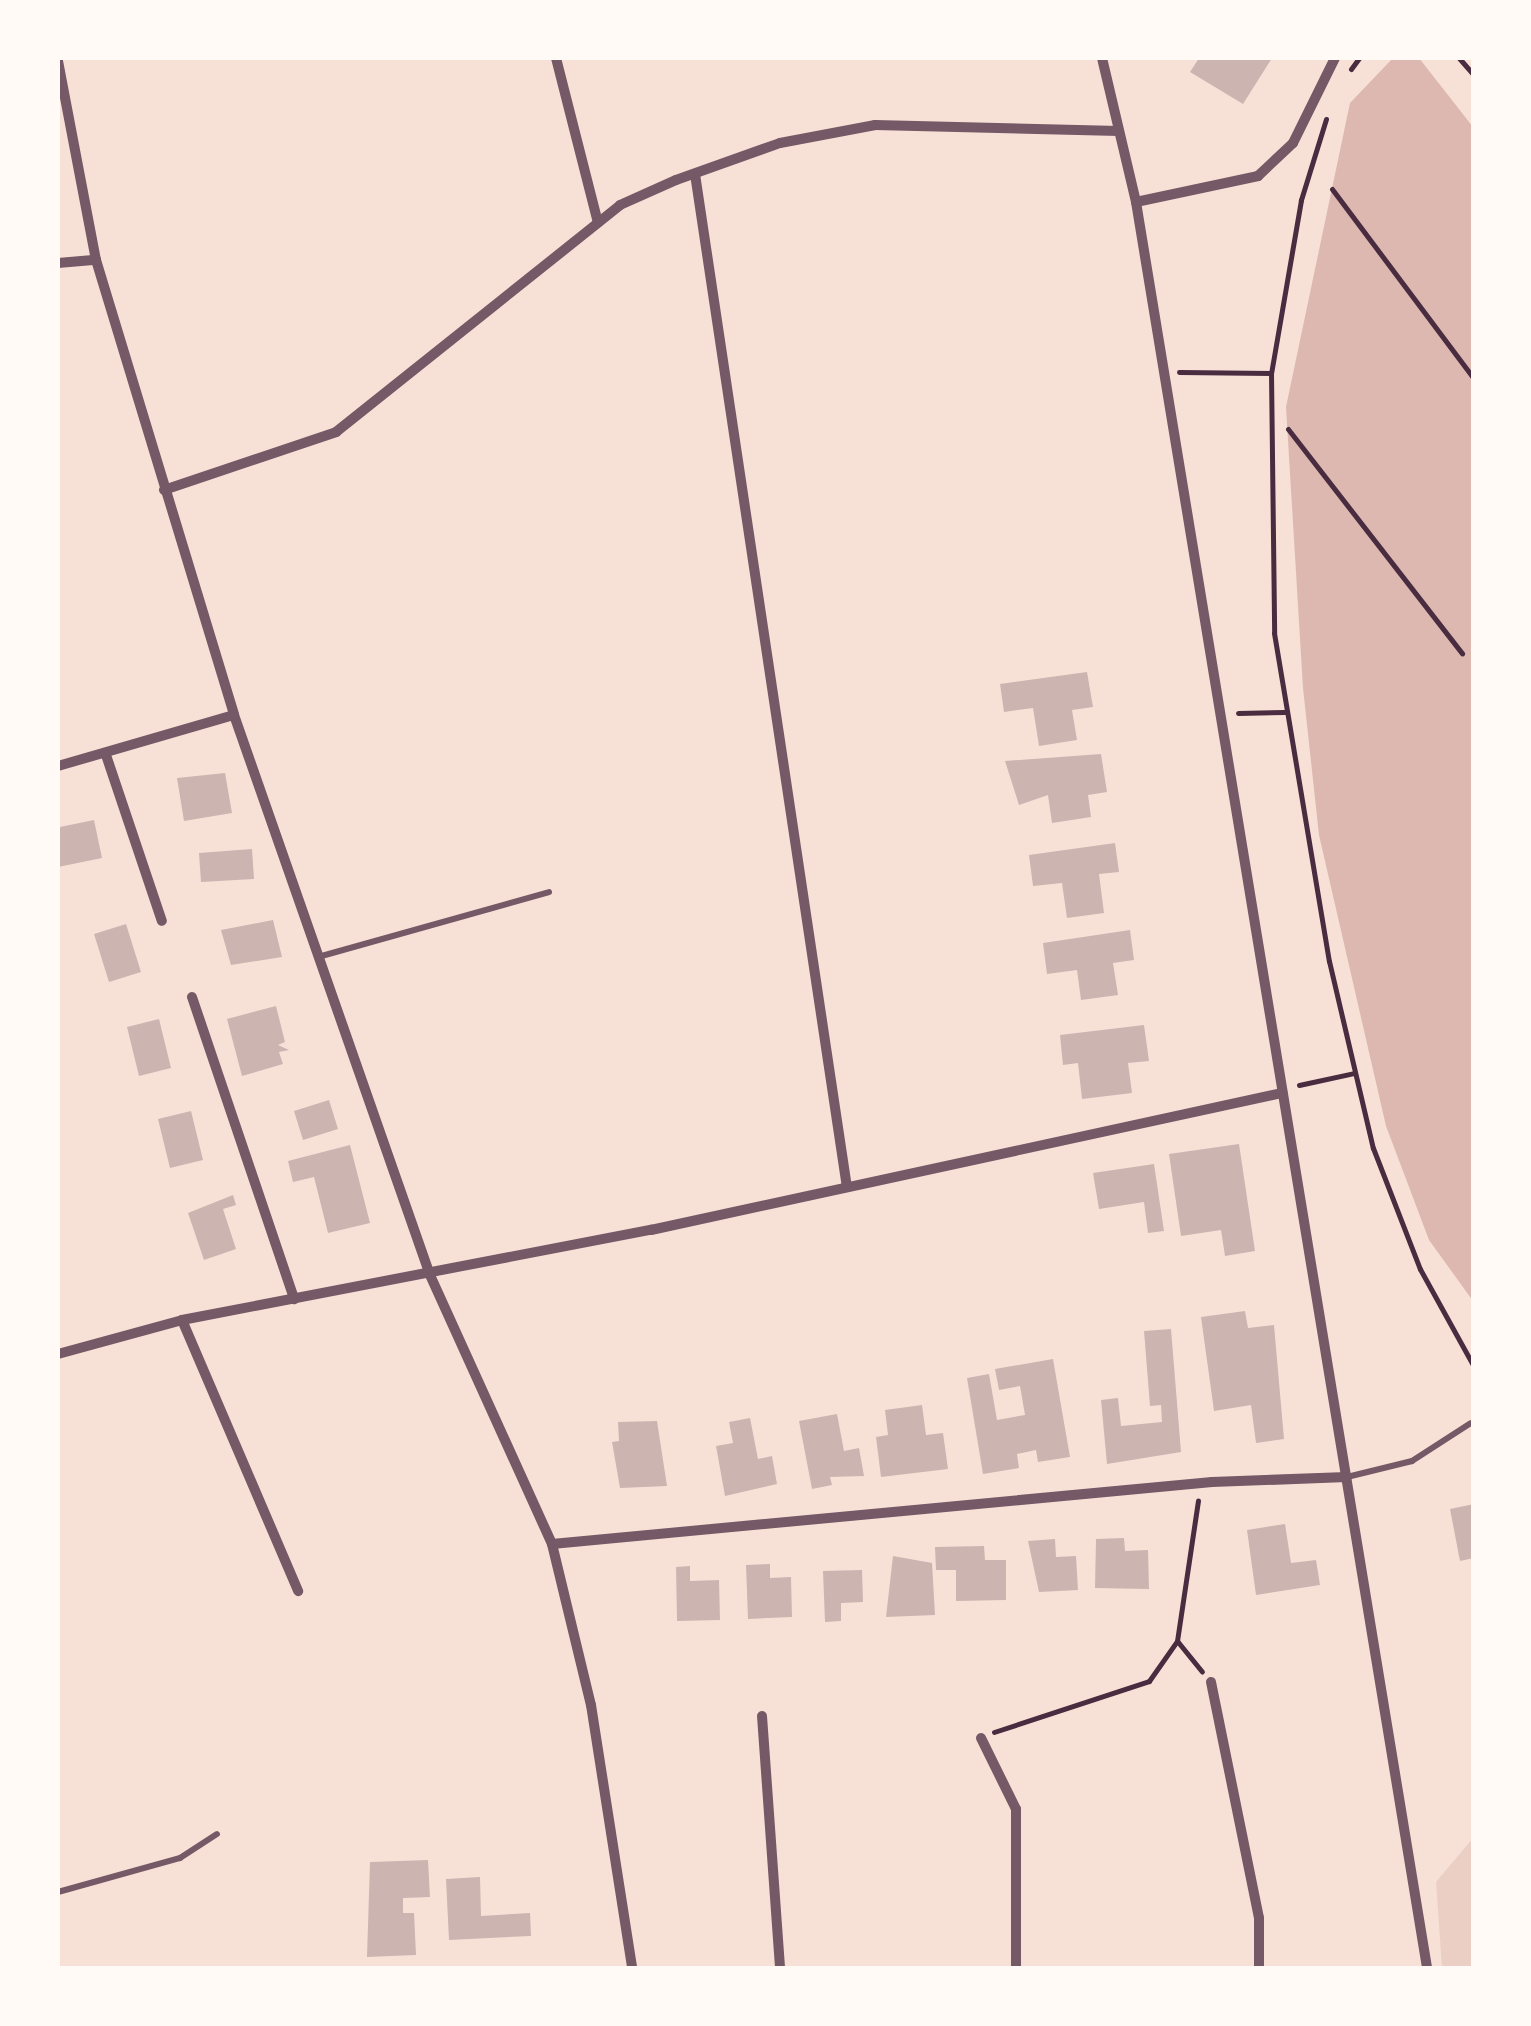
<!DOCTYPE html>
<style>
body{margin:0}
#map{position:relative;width:1531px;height:2026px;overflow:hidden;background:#f7e1d7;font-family:Manrope,sans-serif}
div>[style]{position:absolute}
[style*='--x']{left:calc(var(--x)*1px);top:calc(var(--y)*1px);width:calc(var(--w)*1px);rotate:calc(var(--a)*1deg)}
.green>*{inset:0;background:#ebcfc5}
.water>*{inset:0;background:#dcb8b0}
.pier>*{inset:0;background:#f7e1d7}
.building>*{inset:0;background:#ccb4b1}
.path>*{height:5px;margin:-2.5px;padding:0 2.5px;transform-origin:2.5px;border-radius:2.5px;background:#4a2c40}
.service>*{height:6px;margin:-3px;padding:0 3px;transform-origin:3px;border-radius:3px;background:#755966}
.minor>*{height:10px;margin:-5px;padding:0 5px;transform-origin:5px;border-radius:5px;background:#755966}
span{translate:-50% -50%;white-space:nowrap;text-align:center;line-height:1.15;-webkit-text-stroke:8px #fffaf5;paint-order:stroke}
.frame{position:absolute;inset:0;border:60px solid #fffaf5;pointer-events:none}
</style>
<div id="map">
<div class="green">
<div style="clip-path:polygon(1473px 1838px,1473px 1968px,1442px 1968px,1436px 1882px)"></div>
</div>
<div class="water">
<div style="clip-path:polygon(1393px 58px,1473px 58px,1473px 1301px,1429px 1240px,1386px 1126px,1319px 835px,1303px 688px,1286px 407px,1350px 103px)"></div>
</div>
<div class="pier">
<div style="clip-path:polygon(1419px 58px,1473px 58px,1473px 127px)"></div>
</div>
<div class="building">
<div style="clip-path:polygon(1199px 58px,1272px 58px,1243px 104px,1190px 72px)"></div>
<div style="clip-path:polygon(1087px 672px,1093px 707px,1072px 710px,1077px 740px,1039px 746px,1033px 708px,1004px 712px,1000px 684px)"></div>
<div style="clip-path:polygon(1101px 754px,1107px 792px,1088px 795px,1091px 817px,1052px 823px,1048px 795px,1019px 805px,1005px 761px)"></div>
<div style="clip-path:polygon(225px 773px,232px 813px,184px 821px,177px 778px)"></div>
<div style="clip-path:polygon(94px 820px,102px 858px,58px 867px,60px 827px)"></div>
<div style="clip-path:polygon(1115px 843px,1119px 872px,1099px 874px,1104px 913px,1067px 918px,1062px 883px,1033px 886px,1029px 855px)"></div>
<div style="clip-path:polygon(252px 849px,254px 879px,201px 882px,199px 853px)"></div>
<div style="clip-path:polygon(273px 920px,282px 957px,231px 965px,221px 930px)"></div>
<div style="clip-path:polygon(126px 924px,141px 972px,109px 982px,94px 934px)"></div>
<div style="clip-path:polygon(1130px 930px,1134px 960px,1113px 963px,1118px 995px,1081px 1000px,1077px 970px,1047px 974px,1043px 943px)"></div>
<div style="clip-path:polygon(276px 1006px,285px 1042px,278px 1045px,289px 1050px,279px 1052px,283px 1064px,242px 1076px,227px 1019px)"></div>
<div style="clip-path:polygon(159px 1019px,171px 1068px,139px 1076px,127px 1027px)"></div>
<div style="clip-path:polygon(1144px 1025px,1149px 1061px,1128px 1063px,1132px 1093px,1082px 1099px,1078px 1063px,1063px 1065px,1060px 1035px)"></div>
<div style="clip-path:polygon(329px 1100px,338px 1129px,303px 1140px,294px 1111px)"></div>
<div style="clip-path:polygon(191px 1111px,203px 1160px,170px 1168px,158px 1119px)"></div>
<div style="clip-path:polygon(1239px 1144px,1255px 1251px,1225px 1256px,1221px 1230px,1181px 1236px,1169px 1154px)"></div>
<div style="clip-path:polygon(350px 1145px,370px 1223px,328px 1233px,314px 1177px,293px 1182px,288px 1161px)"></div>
<div style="clip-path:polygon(1154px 1164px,1164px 1231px,1148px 1233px,1144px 1202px,1099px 1209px,1093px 1173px)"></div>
<div style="clip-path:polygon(233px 1195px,236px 1205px,223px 1209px,236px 1249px,204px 1260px,188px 1213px)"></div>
<div style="clip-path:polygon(1245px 1311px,1248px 1328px,1274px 1325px,1284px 1439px,1256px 1443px,1251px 1405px,1214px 1411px,1201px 1317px)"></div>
<div style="clip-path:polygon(1171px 1329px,1181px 1452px,1107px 1464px,1101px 1400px,1118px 1398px,1121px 1426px,1162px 1422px,1161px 1405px,1150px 1406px,1144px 1331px)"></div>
<div style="clip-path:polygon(1053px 1359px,1070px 1457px,1038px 1462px,1036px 1450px,1017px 1454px,1019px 1468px,983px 1474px,967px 1378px,989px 1374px,997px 1420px,1025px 1415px,1020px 1386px,999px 1390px,995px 1369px)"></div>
<div style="clip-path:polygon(922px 1405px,926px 1435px,943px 1433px,948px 1469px,881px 1477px,876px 1437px,888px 1435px,885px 1410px)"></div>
<div style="clip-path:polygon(837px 1414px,844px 1451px,859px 1448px,864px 1476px,830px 1477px,832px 1485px,812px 1489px,799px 1421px)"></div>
<div style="clip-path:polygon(750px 1418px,758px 1459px,772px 1456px,777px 1484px,725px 1496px,716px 1446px,733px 1443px,729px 1422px)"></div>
<div style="clip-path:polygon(657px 1421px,667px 1486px,620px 1488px,612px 1442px,619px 1441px,618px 1422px)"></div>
<div style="clip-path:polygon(1474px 1504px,1474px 1558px,1460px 1561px,1450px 1509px)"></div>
<div style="clip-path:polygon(1285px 1524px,1291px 1563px,1316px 1560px,1320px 1585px,1256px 1595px,1247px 1530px)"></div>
<div style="clip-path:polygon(1124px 1538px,1125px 1551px,1148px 1550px,1149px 1589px,1095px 1588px,1096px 1539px)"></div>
<div style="clip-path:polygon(1055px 1539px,1056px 1557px,1076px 1556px,1078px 1590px,1039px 1592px,1028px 1541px)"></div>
<div style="clip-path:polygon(984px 1546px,985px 1560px,1006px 1560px,1006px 1600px,956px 1601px,956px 1570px,936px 1570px,935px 1547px)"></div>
<div style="clip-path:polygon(893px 1556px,932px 1563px,935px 1615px,886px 1617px)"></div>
<div style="clip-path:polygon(770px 1564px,770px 1578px,791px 1577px,792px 1617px,748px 1619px,746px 1565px)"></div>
<div style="clip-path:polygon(690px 1566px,690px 1581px,719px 1580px,720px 1620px,677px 1621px,676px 1567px)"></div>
<div style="clip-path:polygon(862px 1570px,863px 1602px,841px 1603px,841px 1621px,825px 1622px,823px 1571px)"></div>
<div style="clip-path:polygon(428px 1860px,430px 1897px,403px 1898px,403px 1913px,414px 1913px,416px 1955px,367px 1957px,370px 1862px)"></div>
<div style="clip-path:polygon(480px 1877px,481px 1916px,530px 1913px,531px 1936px,449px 1940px,446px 1879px)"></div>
</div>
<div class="path">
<div style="--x:1459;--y:58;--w:23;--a:49"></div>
<div style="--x:1351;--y:69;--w:14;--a:-54"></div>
<div style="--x:1326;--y:119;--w:85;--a:107.2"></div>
<div style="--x:1301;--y:200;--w:176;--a:99.8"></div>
<div style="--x:1271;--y:373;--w:260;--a:89.3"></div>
<div style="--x:1274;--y:633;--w:333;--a:80.5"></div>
<div style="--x:1329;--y:961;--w:192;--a:76.8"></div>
<div style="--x:1373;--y:1148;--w:130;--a:68.8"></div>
<div style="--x:1420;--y:1269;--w:112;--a:61.1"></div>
<div style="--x:1332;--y:189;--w:237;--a:53.2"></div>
<div style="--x:1179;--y:372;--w:92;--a:0.6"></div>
<div style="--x:1288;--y:429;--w:284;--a:52.2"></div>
<div style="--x:1238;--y:713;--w:47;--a:-1.2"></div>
<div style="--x:1299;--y:1085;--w:56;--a:-12.3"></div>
<div style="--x:1178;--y:1642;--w:38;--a:51"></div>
<div style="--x:994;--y:1732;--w:163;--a:-18.2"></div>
<div style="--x:1149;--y:1681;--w:49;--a:-55"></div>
<div style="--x:1177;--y:1641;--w:142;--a:-81.5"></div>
</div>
<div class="service">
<div style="--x:318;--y:957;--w:240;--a:-15.7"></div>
<div style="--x:1347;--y:1477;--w:67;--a:-13.8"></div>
<div style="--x:1412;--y:1461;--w:70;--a:-32.8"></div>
<div style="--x:58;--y:1892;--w:127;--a:-15.6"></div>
<div style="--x:180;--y:1858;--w:44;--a:-33"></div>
</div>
<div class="minor">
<div style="--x:556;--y:58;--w:170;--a:75.7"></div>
<div style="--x:1102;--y:58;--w:148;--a:76.7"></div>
<div style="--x:1136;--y:202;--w:1790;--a:80.64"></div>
<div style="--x:58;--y:61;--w:203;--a:79.2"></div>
<div style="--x:96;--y:260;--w:475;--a:73.1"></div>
<div style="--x:234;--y:715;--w:593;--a:70.71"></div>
<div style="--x:430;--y:1275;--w:295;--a:65.6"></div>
<div style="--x:552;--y:1544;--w:166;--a:76.4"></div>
<div style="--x:591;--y:1705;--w:266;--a:81.1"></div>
<div style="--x:695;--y:174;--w:1024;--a:81.47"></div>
<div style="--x:1136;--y:202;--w:125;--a:-12"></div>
<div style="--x:1258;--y:176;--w:48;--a:-43.3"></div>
<div style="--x:1293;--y:143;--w:95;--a:-63.7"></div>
<div style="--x:58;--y:263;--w:38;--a:-5"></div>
<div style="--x:164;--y:490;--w:182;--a:-18.6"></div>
<div style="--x:336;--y:432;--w:364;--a:-38.6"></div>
<div style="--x:620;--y:205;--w:61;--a:-24.1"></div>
<div style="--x:676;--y:180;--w:110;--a:-19.6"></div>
<div style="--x:780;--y:143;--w:97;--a:-10.7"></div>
<div style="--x:875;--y:125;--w:244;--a:1.4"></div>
<div style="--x:106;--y:755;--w:175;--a:71.4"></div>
<div style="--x:58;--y:766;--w:183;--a:-16.2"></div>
<div style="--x:192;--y:997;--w:319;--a:71.3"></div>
<div style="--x:182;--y:1320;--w:295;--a:66.8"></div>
<div style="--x:58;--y:1354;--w:129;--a:-15.3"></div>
<div style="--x:182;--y:1320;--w:478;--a:-10.9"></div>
<div style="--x:651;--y:1230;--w:646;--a:-12.25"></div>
<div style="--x:552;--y:1544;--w:663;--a:-5.37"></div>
<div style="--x:1212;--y:1482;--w:135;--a:-2.1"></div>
<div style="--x:1211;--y:1682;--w:241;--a:78.5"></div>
<div style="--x:1259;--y:1918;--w:50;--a:90"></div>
<div style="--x:762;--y:1716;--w:253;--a:85.9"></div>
<div style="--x:981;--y:1738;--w:79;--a:63.8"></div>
<div style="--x:1016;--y:1809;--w:159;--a:90"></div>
</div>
<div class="frame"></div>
</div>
